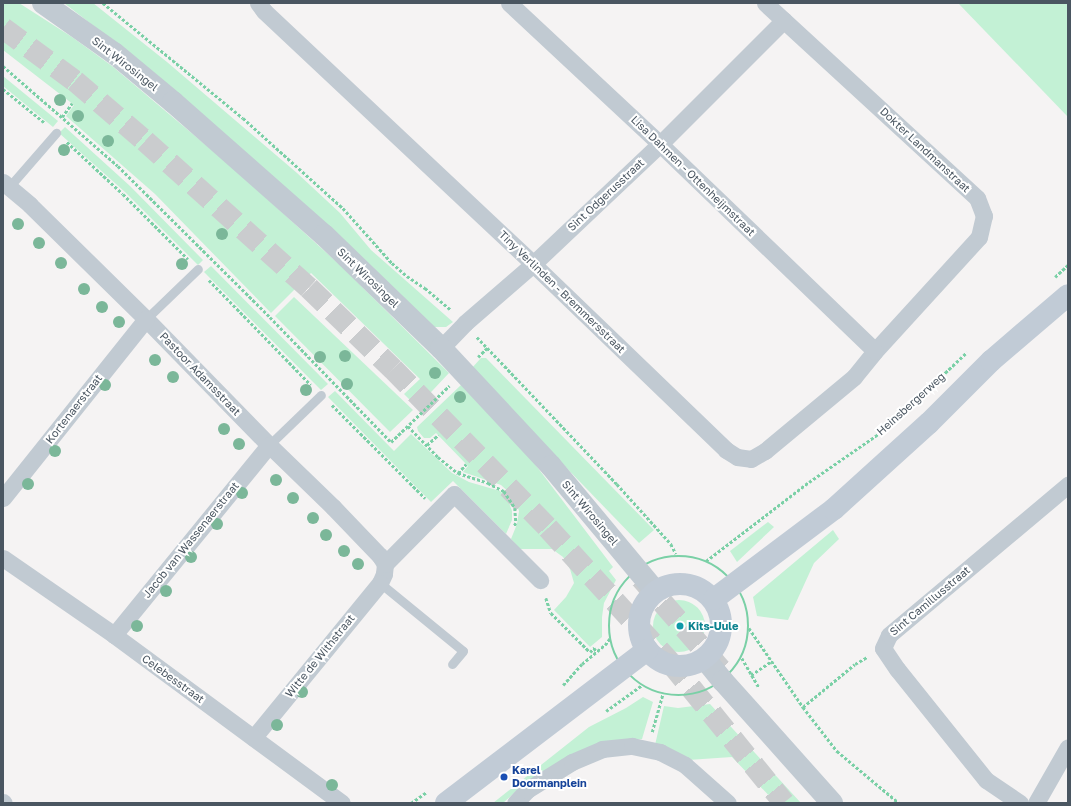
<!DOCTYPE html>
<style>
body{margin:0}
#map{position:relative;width:1071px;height:806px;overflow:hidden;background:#f5f3f3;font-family:"Golos Text",sans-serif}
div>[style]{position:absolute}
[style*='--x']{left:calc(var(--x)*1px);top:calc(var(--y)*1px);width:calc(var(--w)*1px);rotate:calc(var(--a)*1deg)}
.green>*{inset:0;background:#c3f1d5}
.round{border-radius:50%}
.motorway-tunnel>*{height:22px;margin-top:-11px;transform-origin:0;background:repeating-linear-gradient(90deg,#caccce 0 22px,transparent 0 33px)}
.path>*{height:2.5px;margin-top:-1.25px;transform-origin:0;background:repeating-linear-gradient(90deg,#7ad0a6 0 3px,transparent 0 5px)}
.path>.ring{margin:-1.25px;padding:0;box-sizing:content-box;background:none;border:2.5px solid #7ad0a6;border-radius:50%}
.service>*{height:9px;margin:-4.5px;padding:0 4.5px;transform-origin:4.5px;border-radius:4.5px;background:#c1cad2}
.minor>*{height:17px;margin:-8.5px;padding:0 8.5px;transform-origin:8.5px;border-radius:8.5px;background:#c1cad2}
.tertiary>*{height:22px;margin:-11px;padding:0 11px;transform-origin:11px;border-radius:11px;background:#c1cad2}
.secondary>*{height:22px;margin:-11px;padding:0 11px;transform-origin:11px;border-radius:11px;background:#c1cbd6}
.secondary>.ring{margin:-11px;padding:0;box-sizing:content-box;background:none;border:22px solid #c1cbd6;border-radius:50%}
.trees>*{width:12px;height:12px;margin:-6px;border-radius:50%;background:#7bb799}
.dots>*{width:11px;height:11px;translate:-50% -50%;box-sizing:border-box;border:2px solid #fff;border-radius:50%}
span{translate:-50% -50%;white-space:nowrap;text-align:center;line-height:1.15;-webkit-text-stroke:4px #fff;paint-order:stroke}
.street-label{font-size:11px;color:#4a5661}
.culture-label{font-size:11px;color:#0d838f;font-weight:700}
.left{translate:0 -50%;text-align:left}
.transit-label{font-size:11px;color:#164399;font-weight:700}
.frame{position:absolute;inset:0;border:4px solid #4a5661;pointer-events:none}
</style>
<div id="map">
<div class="green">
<div style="clip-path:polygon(3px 3px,19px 3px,72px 37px,112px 66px,233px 168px,341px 266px,449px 373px,417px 407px,404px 394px,420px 379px,311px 273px,271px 313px,155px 194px,66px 116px,74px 105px,3px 50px)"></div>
<div style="clip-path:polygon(64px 3px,93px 3px,167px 62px,297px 173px,340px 213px,371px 250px,453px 322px,446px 327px,433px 327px,157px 75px)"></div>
<div style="clip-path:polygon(958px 3px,1068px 3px,1068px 117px)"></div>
<div style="clip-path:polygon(3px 76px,58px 121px,53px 127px,3px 86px)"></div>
<div style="clip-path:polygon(65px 127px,130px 186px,203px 260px,198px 265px,125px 192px,59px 133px)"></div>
<div style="clip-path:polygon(211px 266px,328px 384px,321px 390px,204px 272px)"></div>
<div style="clip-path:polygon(294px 297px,413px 410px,390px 432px,275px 316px)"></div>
<div style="clip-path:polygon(481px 358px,486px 358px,654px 530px,639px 543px,471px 369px)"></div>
<div style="clip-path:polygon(461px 385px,528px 455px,613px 567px,609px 571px,616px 580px,604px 603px,602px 617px,602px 637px,590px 647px,554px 610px,566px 597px,574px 583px,570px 569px,563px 557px,552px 549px,520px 549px,511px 539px,517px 524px,519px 511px,514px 497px,501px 485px,463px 472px,468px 466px,436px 433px,430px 438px,424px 438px,418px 431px,417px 427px)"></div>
<div style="clip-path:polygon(335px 391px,394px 451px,411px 434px,452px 473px,469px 482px,500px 491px,508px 500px,512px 511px,512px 520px,506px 534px,453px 481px,431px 502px,328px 397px)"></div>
<div style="clip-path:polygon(768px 522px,774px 527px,737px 562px,730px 551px)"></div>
<div style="clip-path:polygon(833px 530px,839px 539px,814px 563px,788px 620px,757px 616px,753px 597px)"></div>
<div class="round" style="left:653px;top:600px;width:52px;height:52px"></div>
<div style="clip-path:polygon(643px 697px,653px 702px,642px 739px,611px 741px,522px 786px,503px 803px,493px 803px,589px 727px,626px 708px)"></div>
<div style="clip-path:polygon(710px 704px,801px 803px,776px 803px,732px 757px,688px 760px,655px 745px,664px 706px,678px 708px)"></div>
</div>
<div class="motorway-tunnel">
<div style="--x:3;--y:28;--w:89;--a:36.4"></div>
<div style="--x:75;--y:81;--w:92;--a:40.6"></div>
<div style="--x:145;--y:141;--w:220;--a:41.9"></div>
<div style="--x:309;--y:288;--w:117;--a:44"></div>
<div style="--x:393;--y:369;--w:222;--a:45.7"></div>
<div style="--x:548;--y:528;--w:181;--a:47.7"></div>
<div style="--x:670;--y:662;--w:181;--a:51"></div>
<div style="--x:641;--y:578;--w:123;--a:48.9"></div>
</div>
<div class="path">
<div style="--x:103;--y:3;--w:181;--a:39.4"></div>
<div style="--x:243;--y:118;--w:135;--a:42"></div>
<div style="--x:343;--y:208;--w:74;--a:48.3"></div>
<div style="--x:392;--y:263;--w:20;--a:41"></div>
<div style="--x:407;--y:276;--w:22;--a:34"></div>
<div style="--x:425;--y:288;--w:34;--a:40"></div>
<div style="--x:3;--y:66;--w:152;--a:41"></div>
<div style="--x:118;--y:166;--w:214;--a:44.8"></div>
<div style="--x:270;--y:317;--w:174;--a:45.9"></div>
<div style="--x:391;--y:442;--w:81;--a:-44"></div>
<div style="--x:3;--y:89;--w:54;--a:39"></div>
<div style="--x:62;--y:117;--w:17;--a:-54"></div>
<div style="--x:67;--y:142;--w:76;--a:42.9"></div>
<div style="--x:123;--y:194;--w:92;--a:45"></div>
<div style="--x:1055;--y:277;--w:18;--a:-43"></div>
<div style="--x:209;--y:280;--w:146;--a:45.8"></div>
<div style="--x:477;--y:337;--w:203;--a:46.4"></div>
<div style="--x:617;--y:484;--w:81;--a:48"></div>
<div style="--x:671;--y:544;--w:11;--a:63"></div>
<div style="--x:478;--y:357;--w:13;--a:-45"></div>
<div style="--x:332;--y:405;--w:132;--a:45"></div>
<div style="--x:408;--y:426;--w:43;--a:45.9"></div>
<div style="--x:438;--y:457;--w:26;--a:39"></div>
<div style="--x:458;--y:473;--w:32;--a:18"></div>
<div style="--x:488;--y:483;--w:18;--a:27"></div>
<div style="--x:504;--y:491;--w:20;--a:57"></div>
<div style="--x:515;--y:508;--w:15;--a:86"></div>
<div style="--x:516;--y:523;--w:4;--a:117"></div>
<div style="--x:427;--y:445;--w:15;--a:-42"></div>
<div style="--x:458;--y:473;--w:12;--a:-48"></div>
<div class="ring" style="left:609px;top:556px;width:137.5px;height:137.5px"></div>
<div style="--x:706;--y:561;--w:130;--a:-37.5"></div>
<div style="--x:809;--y:482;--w:95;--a:-34.7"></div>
<div style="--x:887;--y:428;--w:110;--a:-43.5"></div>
<div style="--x:546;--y:598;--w:16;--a:72"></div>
<div style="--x:551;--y:613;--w:55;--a:45"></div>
<div style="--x:590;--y:652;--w:6;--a:-45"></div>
<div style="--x:594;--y:648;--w:5;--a:53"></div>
<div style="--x:749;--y:628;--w:96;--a:55.6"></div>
<div style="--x:803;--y:707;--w:67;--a:-39.6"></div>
<div style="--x:855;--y:664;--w:14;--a:-30"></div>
<div style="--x:742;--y:658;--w:34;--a:60"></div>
<div style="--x:751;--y:675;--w:25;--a:-34"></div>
<div style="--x:563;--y:685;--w:28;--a:-48"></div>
<div style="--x:582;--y:664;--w:30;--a:-40"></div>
<div style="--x:605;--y:645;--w:9;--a:-54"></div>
<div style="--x:803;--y:707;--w:56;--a:52.3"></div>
<div style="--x:837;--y:751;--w:81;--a:40"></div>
<div style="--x:606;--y:711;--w:44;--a:-35.8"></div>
<div style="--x:652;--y:732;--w:41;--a:-74.2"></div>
<div style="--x:411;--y:803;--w:19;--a:-35"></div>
</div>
<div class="service">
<div style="--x:9;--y:187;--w:72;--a:-49"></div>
<div style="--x:146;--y:319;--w:72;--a:-43.9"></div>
<div style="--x:269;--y:445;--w:72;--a:-43.9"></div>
<div style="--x:380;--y:583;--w:107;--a:39.3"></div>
<div style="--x:463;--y:651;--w:17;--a:130"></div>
</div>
<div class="minor">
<div style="--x:258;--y:3;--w:10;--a:53"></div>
<div style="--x:264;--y:11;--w:369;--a:43.2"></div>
<div style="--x:533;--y:264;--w:268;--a:43.9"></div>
<div style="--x:726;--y:450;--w:13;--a:32"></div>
<div style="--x:737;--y:457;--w:14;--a:8"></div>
<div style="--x:751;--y:459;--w:16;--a:-30"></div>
<div style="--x:765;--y:451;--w:116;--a:-39.7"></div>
<div style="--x:854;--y:377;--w:33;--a:-51"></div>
<div style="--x:875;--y:351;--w:154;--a:-47.6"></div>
<div style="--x:979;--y:237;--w:22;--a:-77"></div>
<div style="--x:984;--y:216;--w:19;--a:-111"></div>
<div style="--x:977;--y:198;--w:288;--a:-137.4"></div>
<div style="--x:509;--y:3;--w:207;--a:43"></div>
<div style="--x:660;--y:144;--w:298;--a:43.9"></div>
<div style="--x:3;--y:182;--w:35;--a:40"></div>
<div style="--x:30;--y:205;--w:163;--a:44.5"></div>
<div style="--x:146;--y:319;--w:176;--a:45.7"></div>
<div style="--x:269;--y:445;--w:89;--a:44.1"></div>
<div style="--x:333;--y:507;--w:68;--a:46.2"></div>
<div style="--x:380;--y:556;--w:9;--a:58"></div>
<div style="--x:385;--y:564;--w:10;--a:96"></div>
<div style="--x:384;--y:574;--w:10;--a:114"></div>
<div style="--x:380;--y:583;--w:200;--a:129.3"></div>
<div style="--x:441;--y:348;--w:35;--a:-46"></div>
<div style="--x:465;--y:323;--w:90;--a:-40.9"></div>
<div style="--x:533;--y:264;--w:175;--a:-43.4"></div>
<div style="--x:660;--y:144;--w:175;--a:-45"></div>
<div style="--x:3;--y:498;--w:229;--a:-51.4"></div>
<div style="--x:3;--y:558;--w:135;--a:34.7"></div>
<div style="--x:114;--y:635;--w:283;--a:36.4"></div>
<div style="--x:385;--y:564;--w:98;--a:-45.4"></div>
<div style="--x:454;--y:494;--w:122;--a:45"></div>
<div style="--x:114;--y:635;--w:245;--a:-50.8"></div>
<div style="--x:3;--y:802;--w:1;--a:45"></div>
<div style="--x:515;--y:803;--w:18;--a:-47"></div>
<div style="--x:527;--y:790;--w:53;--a:-31.9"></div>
<div style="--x:572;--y:762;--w:33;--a:-23"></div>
<div style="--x:602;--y:749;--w:30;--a:-6"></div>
<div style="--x:632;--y:746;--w:29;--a:12"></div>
<div style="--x:660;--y:752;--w:28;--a:27"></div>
<div style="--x:685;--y:765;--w:57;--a:41.5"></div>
<div style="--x:1020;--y:803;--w:41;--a:-145.9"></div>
<div style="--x:986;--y:780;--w:142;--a:-128.7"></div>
<div style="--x:897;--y:669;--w:25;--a:-124"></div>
<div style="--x:883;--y:648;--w:14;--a:-65"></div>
<div style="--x:889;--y:635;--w:234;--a:-40"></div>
<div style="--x:1036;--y:803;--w:64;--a:-60.3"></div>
</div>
<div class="tertiary">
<div style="--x:43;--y:3;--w:87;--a:35.2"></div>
<div style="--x:114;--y:53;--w:77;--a:39.7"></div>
<div style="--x:173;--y:102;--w:201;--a:41.4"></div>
<div style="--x:324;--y:235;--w:163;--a:44"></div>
<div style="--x:441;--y:348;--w:161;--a:47"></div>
<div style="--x:551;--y:466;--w:163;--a:50.2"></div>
<div style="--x:705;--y:659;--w:28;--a:51"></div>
<div style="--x:723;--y:681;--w:164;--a:48.2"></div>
</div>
<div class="secondary">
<div class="ring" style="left:639px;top:584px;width:60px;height:60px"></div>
<div style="--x:714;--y:599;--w:150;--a:-36.9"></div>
<div style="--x:834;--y:509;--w:128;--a:-42.2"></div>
<div style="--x:929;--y:423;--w:88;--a:-45"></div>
<div style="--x:991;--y:361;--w:101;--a:-40.6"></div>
<div style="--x:446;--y:803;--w:253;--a:-37.3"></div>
</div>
<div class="trees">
<div style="left:60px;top:100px"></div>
<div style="left:78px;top:116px"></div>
<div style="left:108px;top:141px"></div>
<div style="left:64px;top:150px"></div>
<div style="left:18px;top:224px"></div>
<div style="left:222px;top:234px"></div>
<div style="left:39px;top:243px"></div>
<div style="left:61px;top:263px"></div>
<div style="left:182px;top:264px"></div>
<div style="left:84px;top:289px"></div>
<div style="left:102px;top:307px"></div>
<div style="left:119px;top:322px"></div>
<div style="left:345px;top:356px"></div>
<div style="left:320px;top:357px"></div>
<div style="left:155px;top:360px"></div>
<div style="left:435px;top:373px"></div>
<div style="left:173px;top:377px"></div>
<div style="left:347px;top:384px"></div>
<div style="left:105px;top:385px"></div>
<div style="left:306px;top:390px"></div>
<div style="left:460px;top:397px"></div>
<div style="left:224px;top:429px"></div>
<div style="left:239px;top:444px"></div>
<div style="left:55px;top:451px"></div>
<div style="left:276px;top:480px"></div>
<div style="left:28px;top:484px"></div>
<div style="left:242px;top:493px"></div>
<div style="left:293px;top:498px"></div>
<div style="left:313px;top:518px"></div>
<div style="left:217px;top:524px"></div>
<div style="left:326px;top:535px"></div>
<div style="left:344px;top:551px"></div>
<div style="left:191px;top:557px"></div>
<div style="left:358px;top:564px"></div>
<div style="left:166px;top:591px"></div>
<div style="left:137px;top:626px"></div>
<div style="left:302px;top:692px"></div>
<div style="left:277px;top:725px"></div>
<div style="left:332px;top:785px"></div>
</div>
<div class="dots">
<div style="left:680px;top:626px;background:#0f9aa8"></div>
<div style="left:504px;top:777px;background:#1a4fb4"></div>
</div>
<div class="street-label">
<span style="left:125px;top:64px;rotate:38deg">Sint Wirosingel</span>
<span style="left:925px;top:150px;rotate:43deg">Dokter Landmanstraat</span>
<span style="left:693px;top:176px;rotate:44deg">Lisa Dahmen - Ottenheijmstraat</span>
<span style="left:606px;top:195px;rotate:-43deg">Sint Odgerusstraat</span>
<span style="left:368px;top:278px;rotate:44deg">Sint Wirosingel</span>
<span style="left:562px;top:292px;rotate:44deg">Tiny Verlinden - Bremmersstraat</span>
<span style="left:200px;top:374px;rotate:46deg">Pastoor Adamsstraat</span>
<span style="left:911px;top:404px;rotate:-42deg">Heinsbergerweg</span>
<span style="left:74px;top:409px;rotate:-52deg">Kortenaerstraat</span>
<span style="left:590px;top:513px;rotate:50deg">Sint Wirosingel</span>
<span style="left:191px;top:540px;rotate:-51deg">Jacob van Wassenaerstraat</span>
<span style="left:930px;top:601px;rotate:-40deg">Sint Camillusstraat</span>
<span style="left:320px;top:656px;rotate:-51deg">Witte de Withstraat</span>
<span style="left:173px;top:679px;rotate:36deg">Celebesstraat</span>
</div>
<div class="culture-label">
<span class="left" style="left:688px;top:626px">Kits-Uule</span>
</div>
<div class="transit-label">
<span class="left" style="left:512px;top:777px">Karel<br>Doormanplein</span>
</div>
<div class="frame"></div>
</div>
